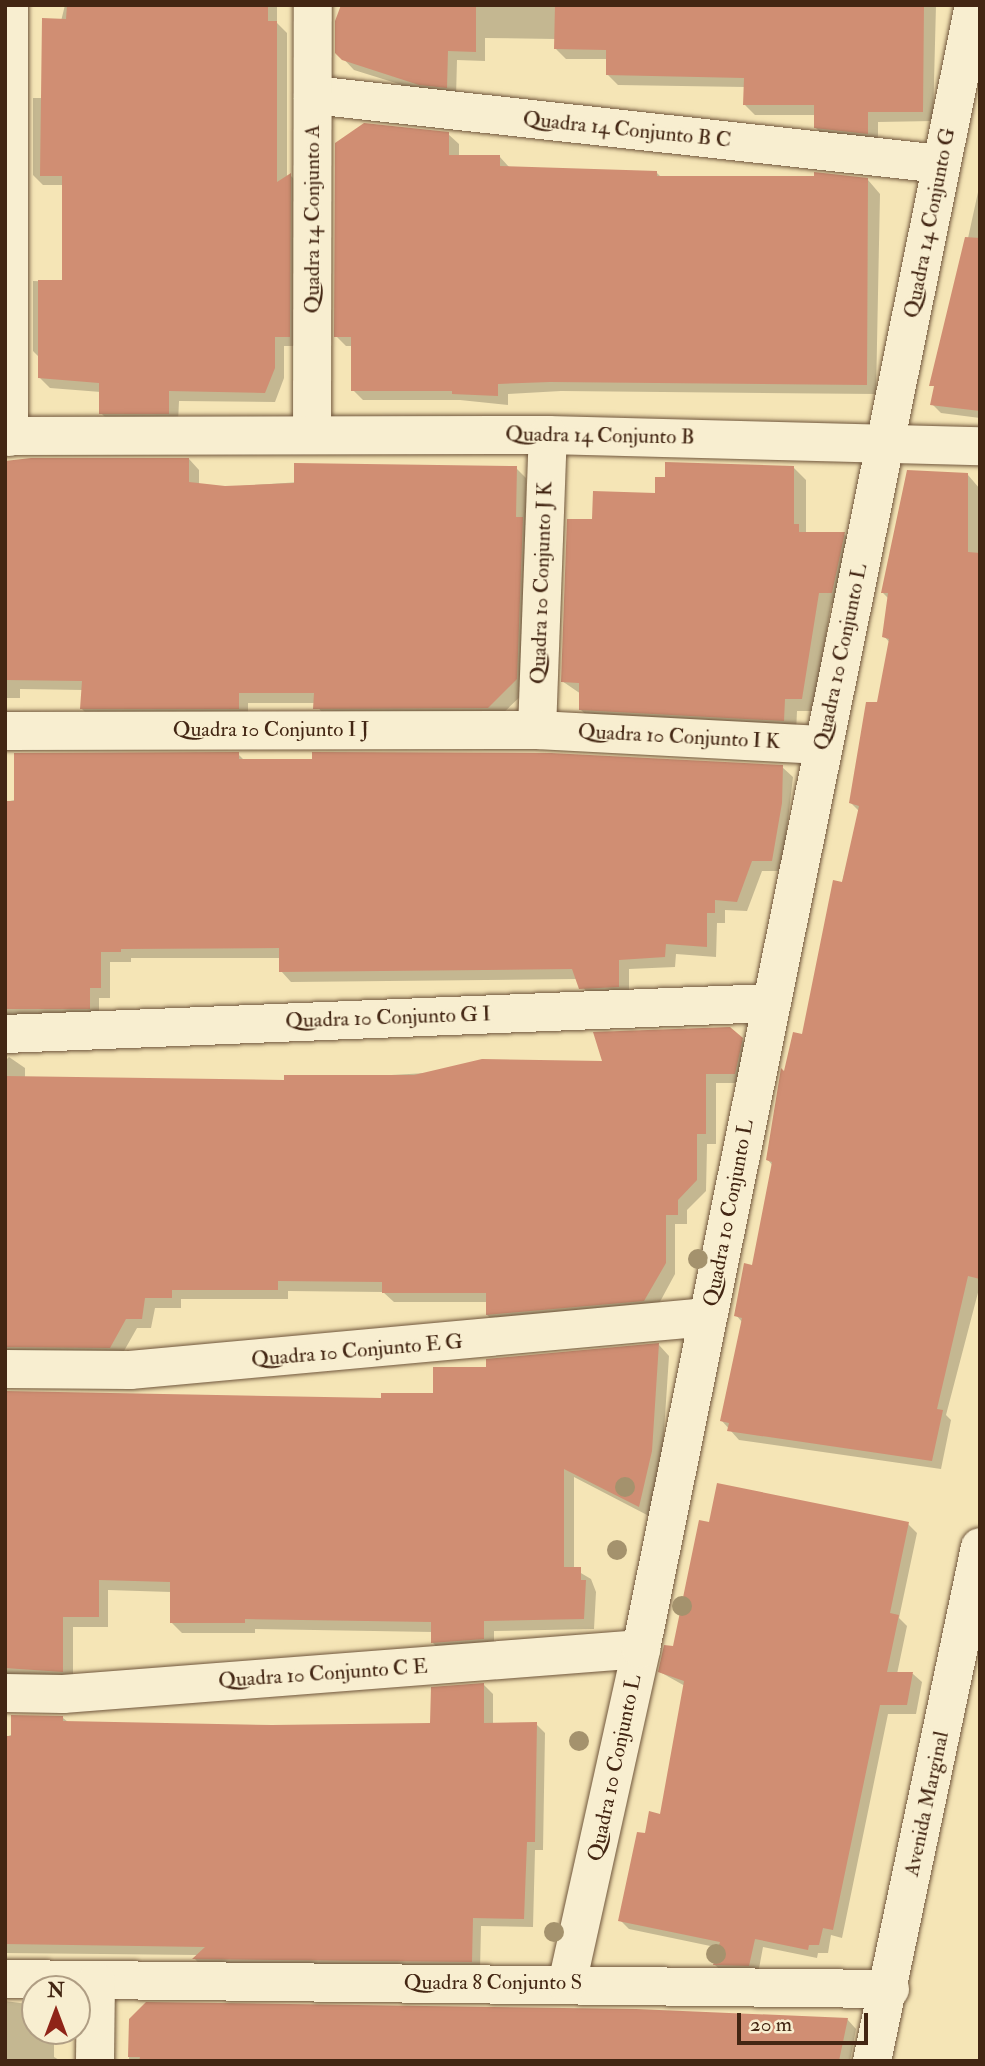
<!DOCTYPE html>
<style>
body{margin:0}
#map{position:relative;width:985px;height:2066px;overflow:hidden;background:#f5e5b6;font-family:"IM FELL Double Pica",serif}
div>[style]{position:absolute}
.shadow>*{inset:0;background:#0003}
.building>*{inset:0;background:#d08e73}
.roads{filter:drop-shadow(0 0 2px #70563c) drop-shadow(0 0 2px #70563c)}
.minor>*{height:38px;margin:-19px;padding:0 19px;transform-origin:19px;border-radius:19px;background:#f8eed0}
.trees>*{width:20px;height:20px;margin:-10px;border-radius:50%;background:#a4926d}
span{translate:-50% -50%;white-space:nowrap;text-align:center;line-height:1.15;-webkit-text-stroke:6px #f8eed0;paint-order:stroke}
.street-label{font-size:21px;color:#432613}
.frame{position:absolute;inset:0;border:7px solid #432613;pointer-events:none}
.north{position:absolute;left:21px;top:1975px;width:70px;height:70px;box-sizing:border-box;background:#f8eed0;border:2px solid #b09e84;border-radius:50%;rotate:0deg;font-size:19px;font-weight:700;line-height:28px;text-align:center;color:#432613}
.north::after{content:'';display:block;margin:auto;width:24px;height:32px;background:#8f2418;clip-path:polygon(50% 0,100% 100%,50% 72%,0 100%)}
.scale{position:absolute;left:737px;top:2013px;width:131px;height:32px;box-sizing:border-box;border:4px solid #432613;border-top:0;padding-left:9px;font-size:21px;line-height:24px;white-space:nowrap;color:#432613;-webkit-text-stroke:5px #f8eed0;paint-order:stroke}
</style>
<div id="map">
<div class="shadow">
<i style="clip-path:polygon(65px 5px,277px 5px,277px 23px,287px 33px,287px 178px,291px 176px,300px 185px,300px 346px,284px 346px,284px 378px,275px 402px,179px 401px,178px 423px,111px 423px,101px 413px,101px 392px,50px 388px,40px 378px,40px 358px,33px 351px,33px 281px,64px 282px,64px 185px,43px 185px,33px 175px,33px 98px,42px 98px)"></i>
<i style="clip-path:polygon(343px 5px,936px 5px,933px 121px,878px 122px,878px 143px,825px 137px,815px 127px,815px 115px,755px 115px,745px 105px,745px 87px,618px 85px,608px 75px,608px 59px,566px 59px,556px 49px,556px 39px,485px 38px,485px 61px,457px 60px,456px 97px,431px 94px,354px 70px,337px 52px)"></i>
<i style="clip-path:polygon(448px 134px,459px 144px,459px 156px,499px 156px,509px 167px,656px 172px,661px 177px,868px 180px,880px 194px,876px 394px,561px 391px,508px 394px,508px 405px,460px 400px,363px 400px,353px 390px,353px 346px,346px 346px,336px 336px)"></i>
<i style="clip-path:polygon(980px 183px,980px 418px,941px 413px,932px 404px)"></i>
<i style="clip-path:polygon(189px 459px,199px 470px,199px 485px,225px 487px,516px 468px,526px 478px,527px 690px,498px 718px,326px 718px,315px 703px,248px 703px,248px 718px,92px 719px,81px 708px,83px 690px,20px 689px,20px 698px,5px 698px,5px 462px)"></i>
<i style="clip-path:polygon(793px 467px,806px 480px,806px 534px,844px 534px,857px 547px,845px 605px,831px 605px,814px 711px,797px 711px,796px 733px,594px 722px,581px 710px,581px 694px,562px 681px,594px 521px,656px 494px)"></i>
<i style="clip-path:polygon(968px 475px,980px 489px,980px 1285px,946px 1415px,951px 1420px,941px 1469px,739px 1440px,722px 1421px,742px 1322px,736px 1315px,753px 1267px,773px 1166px,768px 1160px,786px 1074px,803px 1036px,860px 812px,851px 803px,879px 704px,890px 643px,884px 636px,889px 599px,883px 593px)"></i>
<i style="clip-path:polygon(238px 754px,245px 761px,782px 767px,793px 777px,782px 871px,762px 871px,747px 911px,725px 910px,725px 923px,717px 923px,716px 957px,676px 954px,675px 967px,629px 969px,629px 997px,591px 998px,577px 979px,291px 982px,281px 971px,281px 958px,131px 958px,131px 962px,110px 962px,110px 998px,99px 998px,99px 1018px,5px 1021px,5px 802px)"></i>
<i style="clip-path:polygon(741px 1039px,752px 1049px,745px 1083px,716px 1083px,716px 1144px,707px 1144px,706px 1191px,687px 1210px,687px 1224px,675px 1224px,675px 1274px,655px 1311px,498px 1325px,487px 1315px,487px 1302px,394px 1302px,383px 1292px,288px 1291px,288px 1299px,181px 1299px,181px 1308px,155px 1308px,151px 1328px,137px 1328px,120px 1358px,5px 1363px,5px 1061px,9px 1057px,25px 1068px,25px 1078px,286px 1081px,604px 1063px)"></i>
<i style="clip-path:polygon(659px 1345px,669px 1356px,662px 1462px,649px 1516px,574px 1477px,574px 1569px,591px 1579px,596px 1592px,594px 1629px,494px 1631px,494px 1649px,443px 1653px,433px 1643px,433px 1632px,255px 1629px,255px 1633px,182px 1633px,171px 1622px,171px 1592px,108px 1590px,108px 1627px,73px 1627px,73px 1682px,5px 1679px,5px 1393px,383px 1400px,435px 1395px,487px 1369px)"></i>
<i style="clip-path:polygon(908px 1524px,917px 1533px,899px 1618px,907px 1626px,897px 1674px,913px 1674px,922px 1682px,916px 1714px,888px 1714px,842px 1938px,831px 1935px,828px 1953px,818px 1953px,817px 1958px,763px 1947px,758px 1974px,724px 1973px,715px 1965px,720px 1948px,629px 1929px,620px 1920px,661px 1816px,685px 1686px,660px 1672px,674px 1648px)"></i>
<i style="clip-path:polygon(484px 1685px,493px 1694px,493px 1724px,536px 1724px,545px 1733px,543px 1850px,535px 1850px,533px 1927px,481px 1926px,480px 1971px,203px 1968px,195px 1959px,199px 1955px,5px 1953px,5px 1737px,63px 1718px,68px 1722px,272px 1727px,432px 1724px)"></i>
<i style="clip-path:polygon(5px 2001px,35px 2005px,35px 2031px,54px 2031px,54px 2057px,61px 2061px,5px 2061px)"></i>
<i style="clip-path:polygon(130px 2019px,847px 2019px,856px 2029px,850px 2061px,129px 2061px)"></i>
</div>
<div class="building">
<i style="clip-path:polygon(67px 5px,268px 5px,268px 21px,277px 21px,277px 182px,291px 173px,290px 337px,275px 337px,275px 368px,265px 393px,169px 391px,169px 414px,99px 414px,99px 383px,38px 378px,38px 280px,62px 280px,62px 176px,40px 176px,42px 18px,66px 19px)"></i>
<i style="clip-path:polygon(341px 5px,476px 5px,476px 52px,448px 51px,447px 88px,419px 85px,342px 60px,335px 53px,335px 21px)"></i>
<i style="clip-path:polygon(555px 5px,924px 5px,923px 112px,868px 112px,868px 134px,814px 128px,814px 105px,743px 105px,744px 78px,606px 75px,606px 50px,554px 49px)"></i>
<i style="clip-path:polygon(364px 123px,449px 132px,449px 155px,500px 155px,500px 166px,657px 171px,657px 176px,814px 176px,814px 172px,868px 178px,867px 385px,550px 382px,498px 384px,498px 396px,452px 394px,452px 391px,351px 391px,351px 337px,334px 337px,335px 143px)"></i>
<i style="clip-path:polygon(965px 237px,980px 238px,980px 411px,930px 405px,934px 386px,929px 386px)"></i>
<i style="clip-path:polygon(31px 458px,189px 458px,189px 482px,225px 486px,294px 483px,294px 463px,517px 466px,516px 517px,523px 517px,517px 679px,488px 708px,313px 709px,314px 693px,239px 693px,239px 709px,80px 709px,82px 681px,5px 680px,5px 461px)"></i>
<i style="clip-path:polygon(665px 462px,794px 466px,794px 524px,799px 524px,799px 532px,845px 532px,832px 593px,819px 593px,802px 699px,785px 699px,784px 721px,579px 710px,579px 683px,561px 682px,567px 519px,592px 519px,593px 491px,655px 493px,655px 477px,665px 477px)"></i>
<i style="clip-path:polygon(907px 470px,968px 473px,968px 552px,980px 553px,980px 1279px,968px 1276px,937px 1409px,943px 1410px,932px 1461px,727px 1431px,729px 1423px,720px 1421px,742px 1318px,734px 1316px,744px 1263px,752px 1265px,772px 1162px,766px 1160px,781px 1068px,784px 1071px,793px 1032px,802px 1034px,833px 880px,842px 882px,859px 806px,849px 803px,866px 702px,877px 702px,889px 639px,882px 637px,888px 593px,881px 593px)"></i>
<i style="clip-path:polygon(239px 752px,239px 759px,312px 759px,312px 752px,551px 753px,783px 765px,782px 803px,772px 861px,752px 861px,737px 902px,715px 900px,715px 913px,707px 913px,707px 947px,666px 944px,665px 957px,619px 960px,619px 987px,579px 989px,572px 969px,279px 972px,279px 948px,121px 949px,121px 952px,101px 952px,101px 988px,90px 988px,90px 1009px,5px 1009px,5px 801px,14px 801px,14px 753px)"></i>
<i style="clip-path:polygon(730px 1027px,743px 1038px,735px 1074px,706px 1074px,706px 1134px,697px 1134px,697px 1180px,678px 1200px,678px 1215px,666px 1215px,666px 1263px,644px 1301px,486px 1315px,486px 1293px,382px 1293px,382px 1282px,278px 1281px,278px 1290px,172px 1290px,172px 1298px,145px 1298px,142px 1319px,126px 1319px,110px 1348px,5px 1347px,5px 1076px,284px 1080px,284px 1075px,414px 1075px,482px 1059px,602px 1061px,593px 1032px)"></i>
<i style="clip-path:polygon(659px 1343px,652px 1451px,639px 1507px,564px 1469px,564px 1567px,581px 1567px,581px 1580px,586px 1580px,584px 1619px,484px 1621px,484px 1639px,431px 1643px,431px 1622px,245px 1619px,245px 1623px,170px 1623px,170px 1582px,99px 1580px,99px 1617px,63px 1617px,63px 1672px,5px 1668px,5px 1391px,381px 1398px,381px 1393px,433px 1393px,433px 1367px,486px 1367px,486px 1359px)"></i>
<i style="clip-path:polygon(717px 1483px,909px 1522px,890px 1613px,899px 1615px,887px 1672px,913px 1672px,907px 1705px,880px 1705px,833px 1930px,823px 1928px,819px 1945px,809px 1945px,808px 1950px,755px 1939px,749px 1966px,713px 1965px,720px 1942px,618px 1921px,637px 1832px,645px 1833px,649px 1811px,660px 1814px,684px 1681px,658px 1672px,664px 1645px,673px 1646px,699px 1520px,709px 1522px)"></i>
<i style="clip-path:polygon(484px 1683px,484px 1723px,537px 1722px,535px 1842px,527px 1842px,524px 1919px,473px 1918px,472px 1962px,192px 1959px,205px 1947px,5px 1944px,5px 1736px,11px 1736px,11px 1715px,63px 1716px,63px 1721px,272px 1725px,430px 1723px,431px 1687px)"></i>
<i style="clip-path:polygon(146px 2002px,636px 2009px,848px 2018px,839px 2061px,139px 2061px,140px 2057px,128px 2057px,129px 2019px)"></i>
</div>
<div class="roads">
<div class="minor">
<i style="left:313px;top:95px;width:632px;rotate:6.27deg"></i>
<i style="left:312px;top:434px;width:429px;rotate:-89.9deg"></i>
<i style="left:5px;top:436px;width:543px;rotate:-0.11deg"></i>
<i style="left:548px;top:435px;width:432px;rotate:1.5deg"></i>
<i style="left:9px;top:437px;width:432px;rotate:-90deg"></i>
<i style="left:537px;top:730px;width:295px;rotate:-87.9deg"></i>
<i style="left:5px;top:731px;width:532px;rotate:-0.11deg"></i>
<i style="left:537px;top:730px;width:285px;rotate:3deg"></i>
<i style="left:5px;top:1034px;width:767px;rotate:-2.32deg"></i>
<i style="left:5px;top:1369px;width:125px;rotate:0.5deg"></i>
<i style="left:130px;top:1370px;width:580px;rotate:-5.24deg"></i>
<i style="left:5px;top:1693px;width:58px;rotate:1deg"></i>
<i style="left:63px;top:1694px;width:580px;rotate:-4.45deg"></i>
<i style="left:5px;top:1979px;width:885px;rotate:0.65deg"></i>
<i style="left:567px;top:1984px;width:343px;rotate:-77.5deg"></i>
<i style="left:641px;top:1649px;width:1677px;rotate:-78.55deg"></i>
<i style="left:95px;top:2061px;width:79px;rotate:-89.3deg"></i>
<i style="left:872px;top:2061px;width:525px;rotate:-78.13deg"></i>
</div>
</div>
<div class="trees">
<i style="left:698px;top:1259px"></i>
<i style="left:625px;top:1487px"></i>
<i style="left:617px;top:1550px"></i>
<i style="left:682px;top:1606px"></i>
<i style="left:579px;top:1741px"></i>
<i style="left:554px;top:1932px"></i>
<i style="left:716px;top:1954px"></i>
</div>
<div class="street-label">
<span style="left:627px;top:130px;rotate:6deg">Quadra 14 Conjunto B C</span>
<span style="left:313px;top:219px;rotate:-90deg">Quadra 14 Conjunto A</span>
<span style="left:930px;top:223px;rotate:-79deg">Quadra 14 Conjunto G</span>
<span style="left:600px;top:436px;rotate:1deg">Quadra 14 Conjunto B</span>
<span style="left:542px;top:583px;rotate:-88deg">Quadra 10 Conjunto J K</span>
<span style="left:841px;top:657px;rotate:-78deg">Quadra 10 Conjunto L</span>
<span style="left:271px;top:730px">Quadra 10 Conjunto I J</span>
<span style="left:679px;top:737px;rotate:3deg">Quadra 10 Conjunto I K</span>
<span style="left:388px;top:1018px;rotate:-2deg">Quadra 10 Conjunto G I</span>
<span style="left:729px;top:1213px;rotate:-79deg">Quadra 10 Conjunto L</span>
<span style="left:357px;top:1351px;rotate:-5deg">Quadra 10 Conjunto E G</span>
<span style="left:323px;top:1674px;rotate:-4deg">Quadra 10 Conjunto C E</span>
<span style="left:615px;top:1768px;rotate:-78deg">Quadra 10 Conjunto L</span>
<span style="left:927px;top:1804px;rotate:-78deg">Avenida Marginal</span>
<span style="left:493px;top:1983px">Quadra 8 Conjunto S</span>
</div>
<div class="frame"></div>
<div class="north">N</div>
<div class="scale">20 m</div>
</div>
